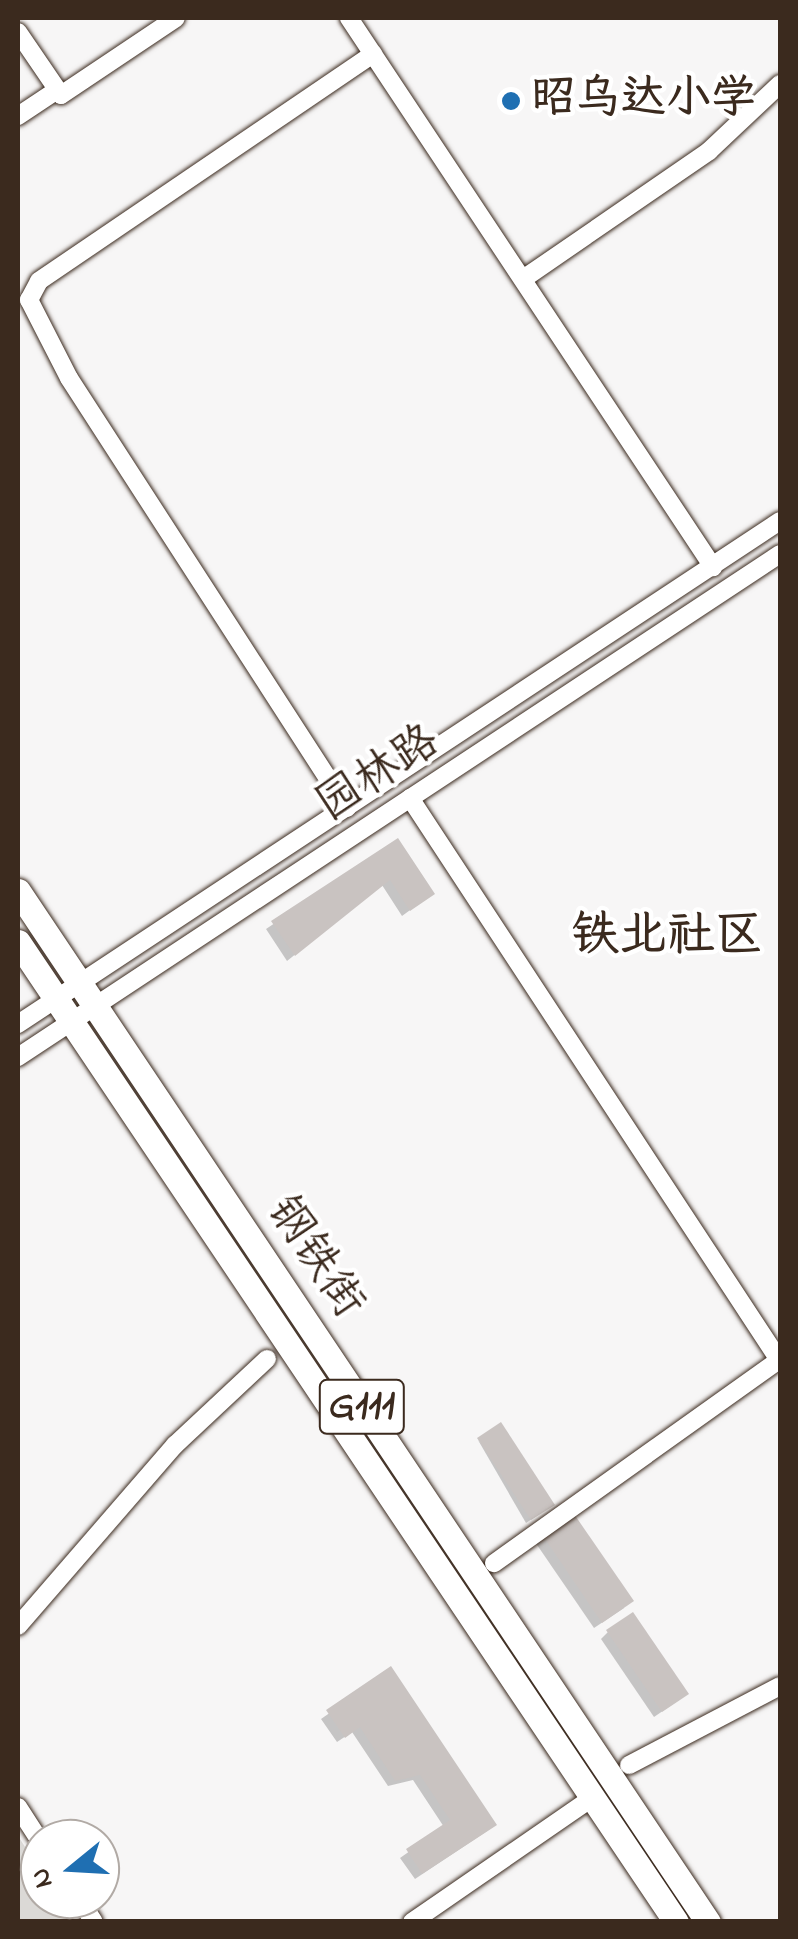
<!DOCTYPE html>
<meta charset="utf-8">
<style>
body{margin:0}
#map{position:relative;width:798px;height:1939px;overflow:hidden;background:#f7f6f6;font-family:"Indie Flower","LXGW WenKai TC",sans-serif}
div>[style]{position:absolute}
.green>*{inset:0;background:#dbd9d6}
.shadow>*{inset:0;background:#0003}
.building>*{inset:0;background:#c9c3c1}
.roads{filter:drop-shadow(0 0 2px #3b2a1e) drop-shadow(0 0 2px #3b2a1e)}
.minor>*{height:18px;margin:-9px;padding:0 9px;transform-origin:9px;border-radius:9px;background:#fff}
.highway>*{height:25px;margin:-12.5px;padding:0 12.5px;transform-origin:12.5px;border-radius:12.5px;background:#fff}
.dots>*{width:28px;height:28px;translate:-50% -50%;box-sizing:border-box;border:5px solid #fff;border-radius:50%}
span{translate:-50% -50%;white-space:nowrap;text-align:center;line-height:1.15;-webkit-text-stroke:9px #fff;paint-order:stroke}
.shield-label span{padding:2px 8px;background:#fff;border:2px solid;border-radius:8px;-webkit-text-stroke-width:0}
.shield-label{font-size:42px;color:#3b2a1e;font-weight:700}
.poi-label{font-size:45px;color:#3b2a1e;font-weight:700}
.left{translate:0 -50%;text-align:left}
.street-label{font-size:45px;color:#3b2a1e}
.neighbourhood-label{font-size:48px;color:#3b2a1e;font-weight:700}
.frame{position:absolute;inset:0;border:20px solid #3b2a1e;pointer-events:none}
.north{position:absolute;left:20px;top:1819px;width:100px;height:100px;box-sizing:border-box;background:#fff;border:2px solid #b1aaa5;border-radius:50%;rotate:252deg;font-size:28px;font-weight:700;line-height:40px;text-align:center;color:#3b2a1e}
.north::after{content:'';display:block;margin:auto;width:35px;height:45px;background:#1f6fb2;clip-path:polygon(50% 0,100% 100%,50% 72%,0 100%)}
</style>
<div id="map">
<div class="green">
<i style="clip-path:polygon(18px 1836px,40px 1870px,40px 1899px,60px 1899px,75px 1921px,18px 1921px)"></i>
</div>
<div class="shadow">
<i style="clip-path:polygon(397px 841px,432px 894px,402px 916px,382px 885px,287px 961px,266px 929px)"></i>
<i style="clip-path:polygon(478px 1440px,547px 1509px,526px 1523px)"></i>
<i style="clip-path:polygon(542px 1535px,624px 1608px,594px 1628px,535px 1542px)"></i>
<i style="clip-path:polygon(608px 1632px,679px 1700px,654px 1717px,601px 1639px)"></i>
<i style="clip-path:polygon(391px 1670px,487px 1831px,415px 1879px,400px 1858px,444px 1827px,413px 1780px,388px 1786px,352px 1732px,337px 1742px,321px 1719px)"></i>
</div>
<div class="building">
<i style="clip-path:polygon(398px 838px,435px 894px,410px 911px,390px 880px,295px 956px,271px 921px)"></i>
<i style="clip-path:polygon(501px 1422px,555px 1505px,531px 1520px,477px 1438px)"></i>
<i style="clip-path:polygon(572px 1511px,634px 1601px,602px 1623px,541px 1533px)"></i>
<i style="clip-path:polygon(633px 1612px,689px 1694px,662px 1712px,606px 1630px)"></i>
<i style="clip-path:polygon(391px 1666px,497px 1825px,422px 1874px,406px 1849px,450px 1820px,420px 1775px,395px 1781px,360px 1727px,345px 1738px,326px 1710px)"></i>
</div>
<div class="roads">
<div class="minor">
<i style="left:349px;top:18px;width:659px;rotate:56.45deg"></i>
<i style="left:18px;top:32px;width:76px;rotate:55.7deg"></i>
<i style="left:61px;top:95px;width:138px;rotate:-33.8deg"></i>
<i style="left:18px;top:116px;width:47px;rotate:-33.7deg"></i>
<i style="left:523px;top:279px;width:226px;rotate:-34.5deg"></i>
<i style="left:709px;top:151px;width:98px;rotate:-43.3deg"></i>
<i style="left:410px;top:798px;width:672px;rotate:56.71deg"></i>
<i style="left:779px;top:1360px;width:350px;rotate:144.5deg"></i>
<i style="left:347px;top:808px;width:512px;rotate:-122.88deg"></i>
<i style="left:69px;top:378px;width:88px;rotate:-117.1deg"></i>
<i style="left:29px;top:300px;width:21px;rotate:-62deg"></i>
<i style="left:39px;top:281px;width:404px;rotate:-34.2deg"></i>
<i style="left:18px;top:1024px;width:913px;rotate:-33.43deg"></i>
<i style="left:18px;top:1057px;width:913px;rotate:-33.43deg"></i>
<i style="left:18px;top:1626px;width:240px;rotate:-49.1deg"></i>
<i style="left:175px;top:1445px;width:126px;rotate:-43.1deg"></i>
<i style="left:629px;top:1765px;width:170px;rotate:-27.6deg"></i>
<i style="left:18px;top:1807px;width:40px;rotate:57.1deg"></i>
<i style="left:79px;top:1899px;width:27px;rotate:57deg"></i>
<i style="left:412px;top:1922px;width:220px;rotate:-34.6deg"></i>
</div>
<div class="highway">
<i style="left:18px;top:891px;width:1241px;rotate:56.21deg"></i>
<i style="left:18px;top:942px;width:1180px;rotate:56.12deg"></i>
</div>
</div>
<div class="dots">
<i style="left:511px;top:101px;background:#1f6fb2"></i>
</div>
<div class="shield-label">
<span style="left:362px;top:1407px">G111</span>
</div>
<div class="poi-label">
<span class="left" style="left:531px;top:101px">昭乌达小学</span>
</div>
<div class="street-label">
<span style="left:379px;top:775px;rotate:-33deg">园林路</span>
<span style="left:314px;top:1258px;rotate:56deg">钢铁街</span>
</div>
<div class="neighbourhood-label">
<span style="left:667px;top:938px">铁北社区</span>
</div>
<div class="frame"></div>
<div class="north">N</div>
</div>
